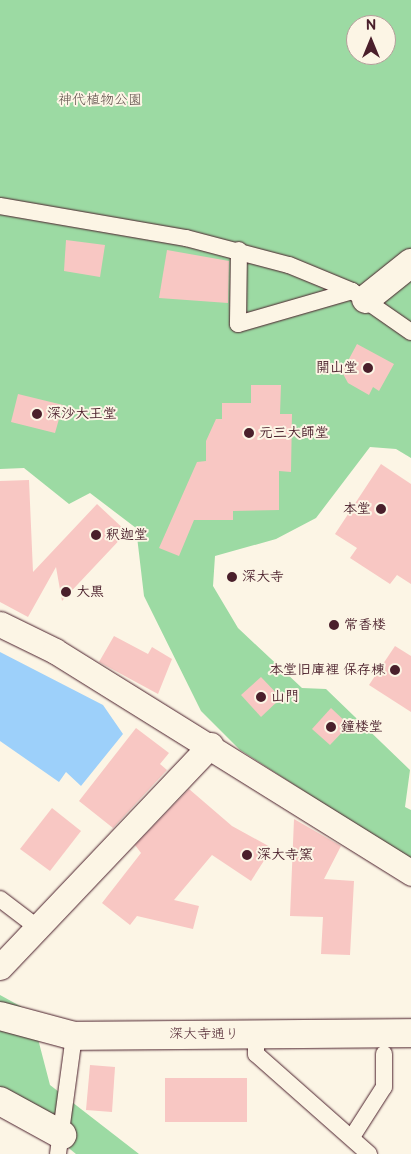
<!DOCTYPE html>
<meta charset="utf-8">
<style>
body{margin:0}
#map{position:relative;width:411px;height:1154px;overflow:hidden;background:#fcf5e5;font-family:"Balsamiq Sans","Klee One",sans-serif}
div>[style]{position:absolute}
.green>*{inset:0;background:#9cdaa3}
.water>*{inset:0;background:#9dd0fa}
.building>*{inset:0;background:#f8c7c3}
.roads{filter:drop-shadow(0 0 1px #4a1f2b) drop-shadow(0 0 1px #4a1f2b)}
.service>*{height:16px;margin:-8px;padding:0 8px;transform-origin:8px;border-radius:8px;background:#fcf5e5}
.pedestrian>*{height:25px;margin:-12.5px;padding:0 12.5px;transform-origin:12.5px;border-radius:12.5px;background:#fcf5e5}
.minor>*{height:28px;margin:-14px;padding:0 14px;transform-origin:14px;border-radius:14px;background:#fcf5e5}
.tertiary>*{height:28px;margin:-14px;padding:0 14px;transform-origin:14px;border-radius:14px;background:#fcf5e5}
.dots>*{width:14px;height:14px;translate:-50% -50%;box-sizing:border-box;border:2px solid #fcf5e5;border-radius:50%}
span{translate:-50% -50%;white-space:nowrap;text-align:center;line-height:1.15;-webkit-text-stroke:4px #fcf5e5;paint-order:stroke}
.park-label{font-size:14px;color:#5e4e49}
.poi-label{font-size:14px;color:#4a1f2b;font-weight:700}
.right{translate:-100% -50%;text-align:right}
.left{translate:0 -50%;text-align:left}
.street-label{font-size:14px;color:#4a1f2b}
.north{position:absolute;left:346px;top:15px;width:50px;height:50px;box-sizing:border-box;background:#fcf5e5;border:1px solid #b59f9b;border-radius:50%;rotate:0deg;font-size:14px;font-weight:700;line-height:20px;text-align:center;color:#4a1f2b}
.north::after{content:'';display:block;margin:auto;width:18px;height:22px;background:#4a1f2b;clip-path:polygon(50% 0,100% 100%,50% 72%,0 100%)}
</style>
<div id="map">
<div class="green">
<i style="clip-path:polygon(evenodd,0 0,411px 0,411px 458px,396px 449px,370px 447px,316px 518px,276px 539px,215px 556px,213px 586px,238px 628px,302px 688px,326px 689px,410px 770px,405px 807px,411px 810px,411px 860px,240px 750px,201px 711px,144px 596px,136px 528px,90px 493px,69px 504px,24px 468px,0 469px,0 0,356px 25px,386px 25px,386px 55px,356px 55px,356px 25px)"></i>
<i style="clip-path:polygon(0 995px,31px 1012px,50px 1085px,139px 1154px,76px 1154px,0 1092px)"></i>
</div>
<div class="water">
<i style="clip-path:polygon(0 652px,103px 705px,123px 734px,81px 786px,66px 772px,59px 782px,0 741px)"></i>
</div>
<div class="building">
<i style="clip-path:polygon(66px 240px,105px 245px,100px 277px,64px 271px)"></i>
<i style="clip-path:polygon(167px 250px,229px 261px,228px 303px,159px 298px)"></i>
<i style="clip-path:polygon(357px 344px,394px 364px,379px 391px,373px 387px,369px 395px,348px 383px,342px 372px)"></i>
<i style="clip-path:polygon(251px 385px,281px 385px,280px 414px,292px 414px,291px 472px,279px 471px,279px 510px,233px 511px,233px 520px,194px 520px,179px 556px,159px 548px,197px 462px,206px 461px,206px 441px,216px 419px,222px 419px,222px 403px,251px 403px)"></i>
<i style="clip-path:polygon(18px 394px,63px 405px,55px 433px,11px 422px)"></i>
<i style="clip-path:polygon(381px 464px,411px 484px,411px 584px,397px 575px,390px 584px,350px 558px,357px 548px,335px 534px)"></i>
<i style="clip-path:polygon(29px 480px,33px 572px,97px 504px,127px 532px,62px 601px,56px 567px,28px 617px,0 602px,0 481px)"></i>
<i style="clip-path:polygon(114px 636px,148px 654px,152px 647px,172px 659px,158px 694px,99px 662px)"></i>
<i style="clip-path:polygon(395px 646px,411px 656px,411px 712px,369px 685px)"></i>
<i style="clip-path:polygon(261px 677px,281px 698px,261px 717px,241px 695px)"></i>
<i style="clip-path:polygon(331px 708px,349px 725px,330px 745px,312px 729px)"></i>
<i style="clip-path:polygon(136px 728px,169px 753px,160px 764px,167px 770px,113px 828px,79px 801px)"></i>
<i style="clip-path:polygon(189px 789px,232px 826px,272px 848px,251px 881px,212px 855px,174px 900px,199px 906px,193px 929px,137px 916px,130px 925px,102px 903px,141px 853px,135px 845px)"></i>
<i style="clip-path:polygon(52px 808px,81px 831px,50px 871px,20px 849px)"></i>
<i style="clip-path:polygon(294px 819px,341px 846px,324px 879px,354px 881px,350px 955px,321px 954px,323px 917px,290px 916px)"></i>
<i style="clip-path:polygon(90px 1065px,115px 1067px,112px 1112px,86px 1110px)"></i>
<i style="clip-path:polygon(165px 1078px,247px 1078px,247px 1122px,165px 1122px)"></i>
</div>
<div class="roads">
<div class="service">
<i style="left:0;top:206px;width:189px;rotate:9.8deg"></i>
<i style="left:186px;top:238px;width:106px;rotate:14.7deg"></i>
<i style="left:289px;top:265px;width:68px;rotate:22.4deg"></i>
<i style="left:352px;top:291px;width:72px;rotate:34.8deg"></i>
<i style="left:239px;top:250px;width:74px;rotate:90.8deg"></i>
<i style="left:238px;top:324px;width:119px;rotate:-16.1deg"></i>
<i style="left:0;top:899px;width:48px;rotate:37.3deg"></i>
<i style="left:256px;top:1034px;width:20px;rotate:90deg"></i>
<i style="left:256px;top:1054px;width:151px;rotate:41.5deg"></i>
<i style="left:352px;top:1137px;width:59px;rotate:-57.4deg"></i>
<i style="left:384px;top:1087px;width:33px;rotate:-90deg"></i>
<i style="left:58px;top:1154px;width:119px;rotate:-82.3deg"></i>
</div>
<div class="pedestrian">
<i style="left:0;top:624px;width:61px;rotate:26.1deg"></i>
<i style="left:55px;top:651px;width:420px;rotate:31.9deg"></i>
<i style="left:0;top:967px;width:306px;rotate:-46.5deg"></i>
</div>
<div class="minor">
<i style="left:366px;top:299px;width:58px;rotate:-38.7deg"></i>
<i style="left:0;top:1101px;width:71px;rotate:28.7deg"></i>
</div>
<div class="tertiary">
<i style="left:0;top:1016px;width:77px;rotate:15.1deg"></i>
<i style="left:74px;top:1036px;width:337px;rotate:-0.5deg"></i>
</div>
</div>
<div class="dots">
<i style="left:368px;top:368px;background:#4a1f2b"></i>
<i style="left:37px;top:414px;background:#4a1f2b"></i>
<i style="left:249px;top:433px;background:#4a1f2b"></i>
<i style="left:381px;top:509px;background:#4a1f2b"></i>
<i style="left:96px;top:535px;background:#4a1f2b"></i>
<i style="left:232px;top:577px;background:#4a1f2b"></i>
<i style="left:66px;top:592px;background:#4a1f2b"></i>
<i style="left:334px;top:625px;background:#4a1f2b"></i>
<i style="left:395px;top:670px;background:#4a1f2b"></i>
<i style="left:261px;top:697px;background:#4a1f2b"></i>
<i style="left:331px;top:727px;background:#4a1f2b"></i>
<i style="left:247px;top:855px;background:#4a1f2b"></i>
</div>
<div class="park-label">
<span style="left:100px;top:100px">神代植物公園</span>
</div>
<div class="poi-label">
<span class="right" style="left:358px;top:368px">開山堂</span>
<span class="left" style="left:47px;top:414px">深沙大王堂</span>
<span class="left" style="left:259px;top:433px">元三大師堂</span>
<span class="right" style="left:371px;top:509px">本堂</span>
<span class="left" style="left:106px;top:535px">釈迦堂</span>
<span class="left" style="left:242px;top:577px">深大寺</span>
<span class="left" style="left:76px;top:592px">大黒</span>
<span class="left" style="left:344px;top:625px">常香楼</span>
<span class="right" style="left:385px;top:670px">本堂旧庫裡 保存棟</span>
<span class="left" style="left:271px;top:697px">山門</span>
<span class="left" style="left:341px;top:727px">鐘楼堂</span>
<span class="left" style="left:257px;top:855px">深大寺窯</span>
</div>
<div class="street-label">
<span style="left:204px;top:1034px">深大寺通り</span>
</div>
<div class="north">N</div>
</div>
